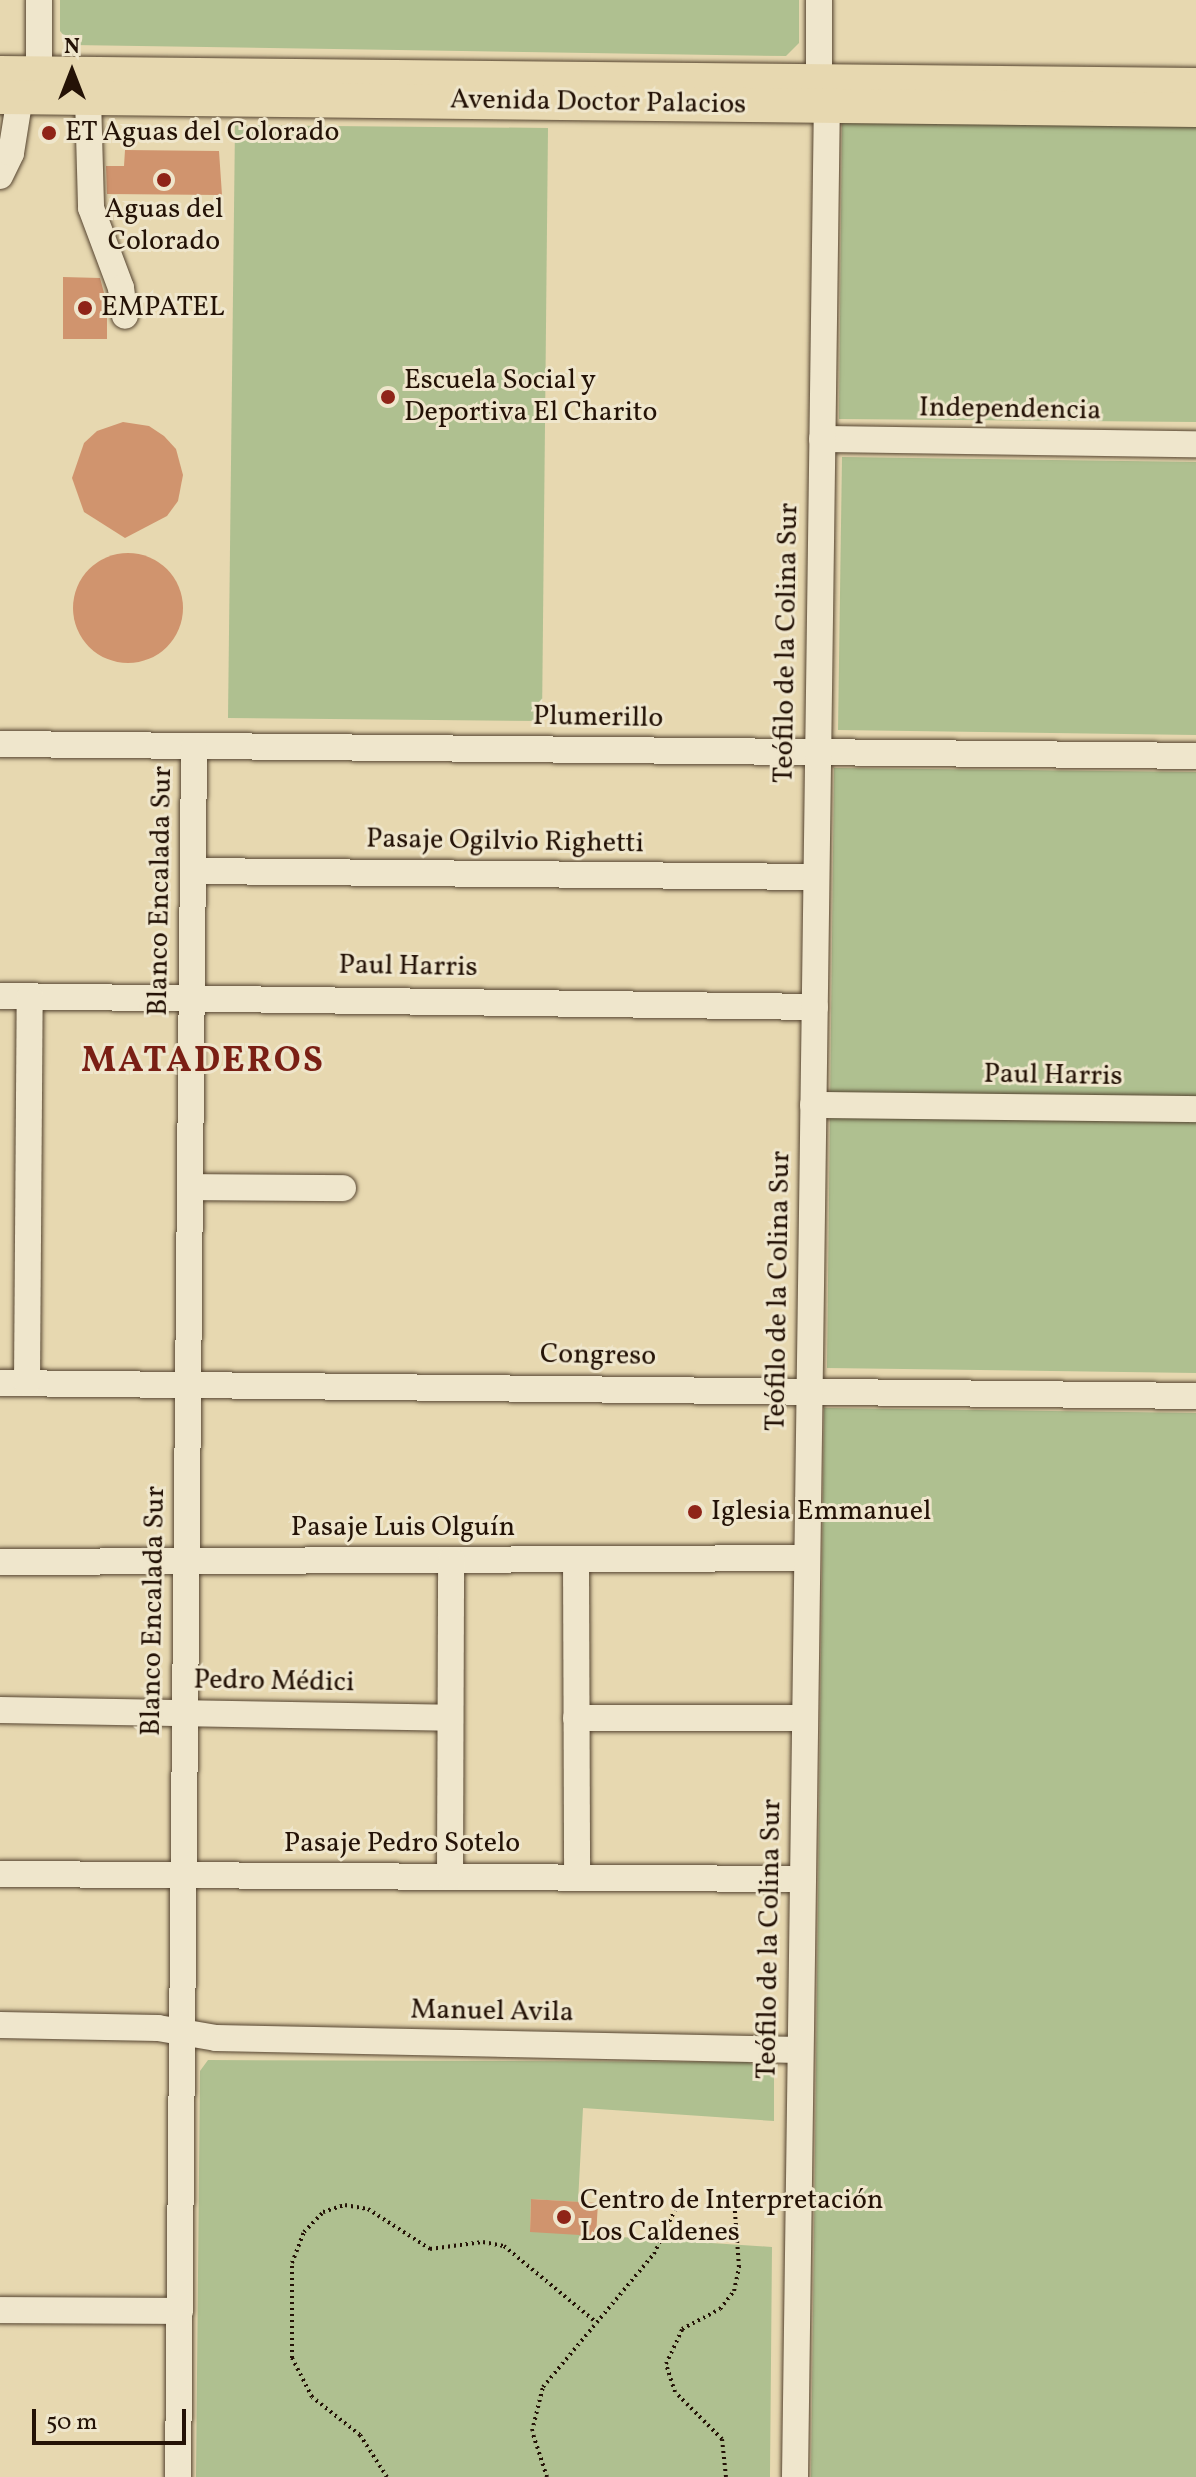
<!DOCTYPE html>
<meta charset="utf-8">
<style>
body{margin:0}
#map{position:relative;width:1196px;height:2477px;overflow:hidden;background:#e7d8b0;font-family:Vollkorn,serif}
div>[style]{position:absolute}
.green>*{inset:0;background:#afc090}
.building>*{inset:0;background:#d0946e}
.round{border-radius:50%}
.path>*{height:4px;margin-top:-2px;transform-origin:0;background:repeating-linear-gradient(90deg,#241206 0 2px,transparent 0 6px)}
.roads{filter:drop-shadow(0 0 2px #554430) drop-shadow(0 0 2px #554430)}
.minor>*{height:26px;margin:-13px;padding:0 13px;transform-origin:13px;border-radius:13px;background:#efe6cc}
.major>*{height:34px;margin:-17px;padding:0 17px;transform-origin:17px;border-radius:17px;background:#e7d8b0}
.dots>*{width:22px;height:22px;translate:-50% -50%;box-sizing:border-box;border:4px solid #efe6cc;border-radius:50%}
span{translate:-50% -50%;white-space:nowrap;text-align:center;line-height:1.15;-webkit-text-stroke:6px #efe6cc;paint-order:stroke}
.street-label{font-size:28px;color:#241206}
.poi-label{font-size:28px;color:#241206}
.left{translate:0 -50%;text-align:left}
.district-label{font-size:36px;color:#7a1f14;font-weight:700;letter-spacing:2px}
.north{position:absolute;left:32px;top:32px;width:80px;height:80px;-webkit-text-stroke:6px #efe6cc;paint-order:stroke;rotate:0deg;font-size:22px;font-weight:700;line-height:32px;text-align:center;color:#241206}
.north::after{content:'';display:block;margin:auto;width:28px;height:36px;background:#241206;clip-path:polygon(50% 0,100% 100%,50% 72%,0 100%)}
.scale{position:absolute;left:32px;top:2409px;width:154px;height:36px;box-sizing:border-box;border:4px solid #241206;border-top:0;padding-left:10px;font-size:24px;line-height:28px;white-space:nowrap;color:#241206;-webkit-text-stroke:6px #efe6cc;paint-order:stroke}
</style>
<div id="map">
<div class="green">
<i style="clip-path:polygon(60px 0,799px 0,799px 43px,786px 56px,72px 45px,60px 31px)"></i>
<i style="clip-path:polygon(842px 120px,1196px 124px,1196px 422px,839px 419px)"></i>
<i style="clip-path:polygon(235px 125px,548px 128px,542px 721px,228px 718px)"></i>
<i style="clip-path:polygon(842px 457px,1196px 462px,1196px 735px,838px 730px)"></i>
<i style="clip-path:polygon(834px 768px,1196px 772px,1196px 1373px,827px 1368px)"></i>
<i style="clip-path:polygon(824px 1408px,1196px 1413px,1196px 2477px,811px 2477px)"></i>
<i style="clip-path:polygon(208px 2060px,747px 2062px,774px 2071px,774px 2121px,583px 2108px,578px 2202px,531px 2199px,530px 2231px,772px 2247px,770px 2477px,196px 2477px,200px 2071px)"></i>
</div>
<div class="building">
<i style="clip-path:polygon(125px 150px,219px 151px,222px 195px,107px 194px,106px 166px,124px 166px)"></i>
<i style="clip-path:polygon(63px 277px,100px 278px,107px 304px,107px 339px,63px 339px)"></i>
<i style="clip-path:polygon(123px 422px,149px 426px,164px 436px,176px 449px,183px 475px,178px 501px,167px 516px,125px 538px,84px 512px,72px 478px,84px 443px,97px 431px)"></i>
<i class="round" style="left:73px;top:553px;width:110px;height:110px"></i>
<i style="clip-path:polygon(531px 2199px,598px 2203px,596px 2236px,530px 2232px)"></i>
</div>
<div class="path">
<i style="left:387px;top:2477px;width:50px;rotate:-122.7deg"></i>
<i style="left:360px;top:2435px;width:61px;rotate:-141.6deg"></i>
<i style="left:312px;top:2397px;width:44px;rotate:-117.1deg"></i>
<i style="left:292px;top:2358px;width:95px;rotate:-90deg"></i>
<i style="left:292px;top:2263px;width:33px;rotate:-69deg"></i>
<i style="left:304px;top:2232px;width:28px;rotate:-46deg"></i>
<i style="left:323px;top:2212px;width:23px;rotate:-18deg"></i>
<i style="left:345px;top:2205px;width:23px;rotate:10deg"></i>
<i style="left:368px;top:2209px;width:74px;rotate:32.8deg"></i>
<i style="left:430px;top:2249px;width:53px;rotate:-7.5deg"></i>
<i style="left:483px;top:2242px;width:21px;rotate:11deg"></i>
<i style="left:504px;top:2246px;width:119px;rotate:39.6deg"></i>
<i style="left:547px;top:2477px;width:48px;rotate:-108.1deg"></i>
<i style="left:532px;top:2431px;width:45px;rotate:-76deg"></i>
<i style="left:543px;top:2387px;width:173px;rotate:-50.2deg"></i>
<i style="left:654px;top:2254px;width:63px;rotate:-64.7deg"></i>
<i style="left:726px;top:2477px;width:38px;rotate:-96deg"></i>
<i style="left:722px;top:2439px;width:66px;rotate:-135deg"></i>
<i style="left:675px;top:2392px;width:29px;rotate:-108deg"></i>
<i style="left:666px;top:2364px;width:38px;rotate:-65deg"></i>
<i style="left:682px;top:2329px;width:43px;rotate:-27.8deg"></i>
<i style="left:720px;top:2309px;width:23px;rotate:-52deg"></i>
<i style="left:734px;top:2291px;width:25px;rotate:-78deg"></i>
<i style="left:739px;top:2267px;width:68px;rotate:-94.2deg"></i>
</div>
<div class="roads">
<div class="minor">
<i style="left:39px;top:92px;width:92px;rotate:-90deg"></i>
<i style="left:88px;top:98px;width:110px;rotate:88.4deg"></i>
<i style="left:91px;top:208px;width:85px;rotate:69.4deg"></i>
<i style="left:121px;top:288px;width:28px;rotate:82deg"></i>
<i style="left:0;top:176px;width:25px;rotate:-64deg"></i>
<i style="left:11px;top:153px;width:57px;rotate:-80.9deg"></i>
<i style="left:822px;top:439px;width:374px;rotate:0.8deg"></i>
<i style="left:0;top:744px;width:1196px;rotate:0.57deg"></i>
<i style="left:193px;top:871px;width:623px;rotate:0.55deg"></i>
<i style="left:0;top:996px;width:815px;rotate:0.77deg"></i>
<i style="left:813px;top:1105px;width:383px;rotate:0.6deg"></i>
<i style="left:190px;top:1187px;width:153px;rotate:0.4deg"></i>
<i style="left:0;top:1383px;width:1196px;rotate:0.62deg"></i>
<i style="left:27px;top:1383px;width:386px;rotate:-89.6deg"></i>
<i style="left:576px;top:1559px;width:318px;rotate:89.8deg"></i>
<i style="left:0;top:1562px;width:807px;rotate:-0.28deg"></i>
<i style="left:0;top:1710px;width:450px;rotate:1deg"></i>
<i style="left:576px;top:1718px;width:229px"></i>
<i style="left:0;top:1874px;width:803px;rotate:0.36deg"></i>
<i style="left:450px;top:1877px;width:317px;rotate:-89.8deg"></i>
<i style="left:0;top:2025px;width:158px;rotate:1.1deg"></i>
<i style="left:158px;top:2028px;width:59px;rotate:9.8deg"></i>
<i style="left:216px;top:2038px;width:584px;rotate:1.18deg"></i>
<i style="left:0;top:2310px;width:180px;rotate:0.3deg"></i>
<i style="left:178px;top:2477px;width:1731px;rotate:-89.47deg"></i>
<i style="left:795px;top:2477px;width:2371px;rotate:-89.23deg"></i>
<i style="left:827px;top:106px;width:26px;rotate:-108deg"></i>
<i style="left:819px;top:81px;width:81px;rotate:-90deg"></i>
</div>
<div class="major">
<i style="left:0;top:73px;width:1196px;rotate:0.57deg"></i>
<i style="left:0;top:97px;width:1196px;rotate:0.62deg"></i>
</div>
</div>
<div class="dots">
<i style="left:49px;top:133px;background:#8f2418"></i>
<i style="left:164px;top:180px;background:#8f2418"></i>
<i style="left:85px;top:308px;background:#8f2418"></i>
<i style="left:388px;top:397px;background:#8f2418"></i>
<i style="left:695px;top:1512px;background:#8f2418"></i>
<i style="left:564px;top:2217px;background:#8f2418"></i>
</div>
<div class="street-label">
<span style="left:598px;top:103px;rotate:1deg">Avenida Doctor Palacios</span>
<span style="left:1010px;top:410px;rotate:1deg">Independencia</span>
<span style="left:787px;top:643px;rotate:-89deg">Teófilo de la Colina Sur</span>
<span style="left:598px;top:718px;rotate:1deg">Plumerillo</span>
<span style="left:505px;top:842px;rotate:1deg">Pasaje Ogilvio Righetti</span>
<span style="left:161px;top:891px;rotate:-89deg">Blanco Encalada Sur</span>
<span style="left:408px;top:967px;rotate:1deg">Paul Harris</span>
<span style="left:1053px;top:1076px;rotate:1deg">Paul Harris</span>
<span style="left:779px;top:1291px;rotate:-89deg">Teófilo de la Colina Sur</span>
<span style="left:598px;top:1356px;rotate:1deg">Congreso</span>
<span style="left:403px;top:1528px">Pasaje Luis Olguín</span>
<span style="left:154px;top:1611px;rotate:-89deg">Blanco Encalada Sur</span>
<span style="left:274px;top:1682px;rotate:1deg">Pedro Médici</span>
<span style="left:402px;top:1844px">Pasaje Pedro Sotelo</span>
<span style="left:770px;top:1939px;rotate:-89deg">Teófilo de la Colina Sur</span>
<span style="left:492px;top:2012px;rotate:1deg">Manuel Avila</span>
</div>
<div class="poi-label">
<span class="left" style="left:65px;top:133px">ET Aguas del Colorado</span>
<span style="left:164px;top:226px">Aguas del<br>Colorado</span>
<span class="left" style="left:101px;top:308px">EMPATEL</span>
<span class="left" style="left:404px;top:397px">Escuela Social y<br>Deportiva El Charito</span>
<span class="left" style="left:711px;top:1512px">Iglesia Emmanuel</span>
<span class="left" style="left:580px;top:2217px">Centro de Interpretación<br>Los Caldenes</span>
</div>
<div class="district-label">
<span style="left:203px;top:1063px">MATADEROS</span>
</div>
<div class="north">N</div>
<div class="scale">50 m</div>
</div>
